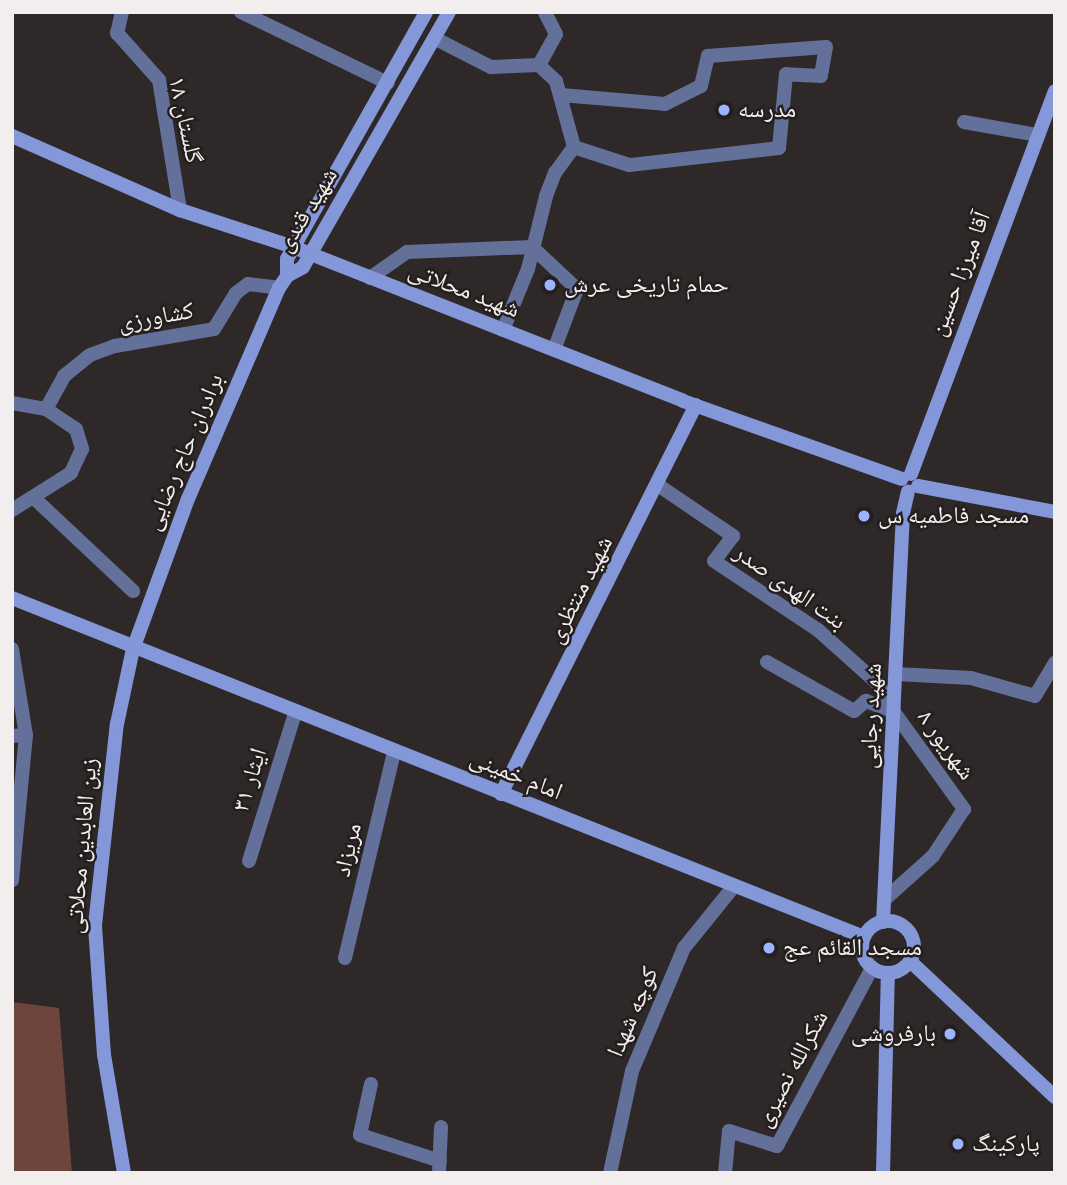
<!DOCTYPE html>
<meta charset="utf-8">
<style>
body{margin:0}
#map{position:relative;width:1067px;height:1185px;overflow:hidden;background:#2e2928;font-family:"Fira Sans Condensed","Noto Naskh Arabic",sans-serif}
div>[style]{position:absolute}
.green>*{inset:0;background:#6d453c}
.street>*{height:14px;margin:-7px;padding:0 7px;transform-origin:7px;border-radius:7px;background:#637099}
.secondary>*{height:14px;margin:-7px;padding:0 7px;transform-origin:7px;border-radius:7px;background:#8397d9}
.secondary>.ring{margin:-7px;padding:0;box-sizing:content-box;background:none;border:14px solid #8397d9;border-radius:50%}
.dots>*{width:19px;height:19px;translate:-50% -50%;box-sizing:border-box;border:4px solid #241f1e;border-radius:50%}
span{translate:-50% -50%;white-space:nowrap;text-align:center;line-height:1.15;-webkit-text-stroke:5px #241f1e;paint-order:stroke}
.poi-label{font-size:24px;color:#f1eeed}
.left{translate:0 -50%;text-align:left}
.right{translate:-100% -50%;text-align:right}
.street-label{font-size:24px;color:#f1eeed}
.frame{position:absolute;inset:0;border:14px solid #f1eeed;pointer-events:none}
</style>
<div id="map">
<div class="green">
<i style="clip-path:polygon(12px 1002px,59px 1008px,72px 1173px,12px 1173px)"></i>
</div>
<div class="street">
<i style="left:122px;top:12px;width:22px;rotate:103deg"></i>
<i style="left:117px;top:33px;width:63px;rotate:48.2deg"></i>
<i style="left:159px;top:80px;width:132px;rotate:80.8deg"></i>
<i style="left:241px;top:12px;width:163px;rotate:25.8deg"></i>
<i style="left:436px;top:39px;width:62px;rotate:27deg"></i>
<i style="left:491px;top:67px;width:48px;rotate:-2.4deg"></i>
<i style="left:539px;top:65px;width:35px;rotate:-61deg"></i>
<i style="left:556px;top:34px;width:25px;rotate:-117deg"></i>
<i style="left:561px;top:95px;width:104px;rotate:4.9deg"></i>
<i style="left:665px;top:104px;width:40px;rotate:-26.6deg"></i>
<i style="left:701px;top:86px;width:31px;rotate:-77deg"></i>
<i style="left:708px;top:56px;width:118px;rotate:-4.4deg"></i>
<i style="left:826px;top:47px;width:29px;rotate:100deg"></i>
<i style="left:821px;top:76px;width:35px;rotate:-177deg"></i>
<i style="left:786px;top:74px;width:74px;rotate:95.4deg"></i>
<i style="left:779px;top:148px;width:151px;rotate:173.5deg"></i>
<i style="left:629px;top:165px;width:58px;rotate:-161.9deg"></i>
<i style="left:964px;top:122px;width:75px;rotate:10deg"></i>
<i style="left:370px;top:278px;width:45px;rotate:-35.1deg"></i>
<i style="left:407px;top:252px;width:125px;rotate:-2.3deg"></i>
<i style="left:532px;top:247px;width:62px;rotate:43deg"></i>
<i style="left:577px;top:289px;width:65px;rotate:110.7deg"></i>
<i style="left:503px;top:330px;width:66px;rotate:-67.7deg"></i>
<i style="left:528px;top:269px;width:75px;rotate:-76.1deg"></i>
<i style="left:546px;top:196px;width:25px;rotate:-69deg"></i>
<i style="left:555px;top:173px;width:32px;rotate:-54deg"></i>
<i style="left:574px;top:147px;width:68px;rotate:-105.3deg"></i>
<i style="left:556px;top:81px;width:23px;rotate:-137deg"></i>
<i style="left:12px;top:403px;width:35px;rotate:10deg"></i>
<i style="left:46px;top:409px;width:36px;rotate:34deg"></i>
<i style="left:76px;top:429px;width:21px;rotate:73deg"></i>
<i style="left:82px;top:449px;width:26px;rotate:115deg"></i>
<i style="left:71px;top:473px;width:70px;rotate:147.9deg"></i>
<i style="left:46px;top:409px;width:38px;rotate:-61deg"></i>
<i style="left:64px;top:376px;width:33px;rotate:-39deg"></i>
<i style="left:90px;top:355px;width:27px;rotate:-20deg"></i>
<i style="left:115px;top:346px;width:100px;rotate:-9.7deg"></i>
<i style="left:214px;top:329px;width:42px;rotate:-58.6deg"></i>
<i style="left:236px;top:293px;width:15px;rotate:-37deg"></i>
<i style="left:248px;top:284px;width:31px;rotate:7deg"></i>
<i style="left:658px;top:485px;width:91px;rotate:34.2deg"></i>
<i style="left:733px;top:536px;width:31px;rotate:127deg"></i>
<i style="left:714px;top:561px;width:125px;rotate:33.6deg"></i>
<i style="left:818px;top:630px;width:79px;rotate:41.9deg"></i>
<i style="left:877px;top:683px;width:29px;rotate:55deg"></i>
<i style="left:34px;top:498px;width:136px;rotate:43.2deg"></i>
<i style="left:12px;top:649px;width:87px;rotate:80.8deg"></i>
<i style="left:26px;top:735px;width:146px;rotate:95.5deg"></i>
<i style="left:767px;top:662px;width:100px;rotate:29.4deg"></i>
<i style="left:854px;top:711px;width:16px;rotate:-40deg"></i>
<i style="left:866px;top:701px;width:30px;rotate:21deg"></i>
<i style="left:894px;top:712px;width:120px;rotate:54.2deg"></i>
<i style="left:964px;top:809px;width:56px;rotate:123.4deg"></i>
<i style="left:933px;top:856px;width:64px;rotate:138.1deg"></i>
<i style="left:896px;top:674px;width:75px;rotate:3.1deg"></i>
<i style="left:971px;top:678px;width:66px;rotate:15.7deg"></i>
<i style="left:1035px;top:696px;width:39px;rotate:-59deg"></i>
<i style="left:12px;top:736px;width:14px;rotate:-4deg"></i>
<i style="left:249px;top:861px;width:155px;rotate:-72.7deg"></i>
<i style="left:345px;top:958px;width:212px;rotate:-76.6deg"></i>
<i style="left:371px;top:1084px;width:52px;rotate:102.2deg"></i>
<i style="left:360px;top:1135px;width:84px;rotate:18deg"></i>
<i style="left:439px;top:1173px;width:46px;rotate:-87.5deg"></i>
<i style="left:610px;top:1173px;width:104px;rotate:-77.8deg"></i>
<i style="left:632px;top:1071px;width:134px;rotate:-67.1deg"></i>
<i style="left:684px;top:948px;width:80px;rotate:-51.1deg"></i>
<i style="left:725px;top:1173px;width:42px;rotate:-84.6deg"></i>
<i style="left:729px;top:1131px;width:50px;rotate:17.4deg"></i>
<i style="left:777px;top:1146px;width:202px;rotate:-61.9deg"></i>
</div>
<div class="secondary">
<i style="left:12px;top:136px;width:184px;rotate:23.8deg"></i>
<i style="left:180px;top:210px;width:119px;rotate:18.1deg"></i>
<i style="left:293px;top:247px;width:419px;rotate:21.5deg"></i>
<i style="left:683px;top:401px;width:232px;rotate:19.6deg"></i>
<i style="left:287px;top:276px;width:17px;rotate:-90deg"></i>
<i style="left:287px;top:259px;width:283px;rotate:-60.6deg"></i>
<i style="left:911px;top:474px;width:409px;rotate:-69.4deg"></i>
<i style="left:918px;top:486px;width:139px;rotate:10.7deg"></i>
<i style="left:12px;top:598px;width:917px;rotate:21.7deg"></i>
<i style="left:501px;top:794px;width:435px;rotate:-63.4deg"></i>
<i class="ring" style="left:862px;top:921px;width:38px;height:38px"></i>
<i style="left:883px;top:922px;width:409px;rotate:-87.2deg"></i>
<i style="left:903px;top:513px;width:22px;rotate:-77deg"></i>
<i style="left:910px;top:961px;width:199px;rotate:43.2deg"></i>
<i style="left:124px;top:1173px;width:120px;rotate:-99.6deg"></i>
<i style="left:104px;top:1055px;width:130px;rotate:-94deg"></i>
<i style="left:95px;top:925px;width:202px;rotate:-83.8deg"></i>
<i style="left:117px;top:724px;width:77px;rotate:-78deg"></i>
<i style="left:133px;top:649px;width:160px;rotate:-69.9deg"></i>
<i style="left:188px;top:499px;width:230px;rotate:-66.7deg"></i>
<i style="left:279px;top:288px;width:14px;rotate:-56deg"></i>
<i style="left:287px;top:276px;width:18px;rotate:-29deg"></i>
<i style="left:303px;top:267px;width:294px;rotate:-60.2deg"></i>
<i style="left:883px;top:1173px;width:200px;rotate:-88.6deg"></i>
</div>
<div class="dots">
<i style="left:724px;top:110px;background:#9cb4fd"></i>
<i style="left:550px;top:285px;background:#9cb4fd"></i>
<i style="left:864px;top:516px;background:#9cb4fd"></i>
<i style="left:769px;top:948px;background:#9cb4fd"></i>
<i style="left:950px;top:1034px;background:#9cb4fd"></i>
<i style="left:958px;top:1144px;background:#9cb4fd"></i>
</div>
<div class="poi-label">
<span class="left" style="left:738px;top:110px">مدرسه</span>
<span class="left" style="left:564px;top:285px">حمام تاریخی عرش</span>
<span class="left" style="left:878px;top:516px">مسجد فاطمیه س</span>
<span class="left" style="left:783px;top:948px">مسجد القائم عج</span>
<span class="right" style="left:936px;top:1034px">بارفروشی</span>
<span class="left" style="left:972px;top:1144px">پارکینگ</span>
</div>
<div class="street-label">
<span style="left:185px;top:120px;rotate:78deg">گلستان ۱۸</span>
<span style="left:307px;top:210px;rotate:-58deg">شهید قندی</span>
<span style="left:960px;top:274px;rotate:-69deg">آقا میرزا حسین</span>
<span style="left:464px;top:290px;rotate:21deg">شهید محلاتی</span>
<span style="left:156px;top:317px;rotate:-10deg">کشاورزی</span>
<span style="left:184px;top:452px;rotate:-67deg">برادران حاج رضایی</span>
<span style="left:790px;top:587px;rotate:35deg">بنت الهدی صدر</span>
<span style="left:580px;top:590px;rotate:-63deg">شهید منتظری</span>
<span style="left:871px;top:716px;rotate:-87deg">شهید رجایی</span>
<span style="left:946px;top:745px;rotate:54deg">۸ شهریور</span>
<span style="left:516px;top:775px;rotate:22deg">امام خمینی</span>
<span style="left:250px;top:780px;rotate:-73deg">ایثار ۳۱</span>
<span style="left:82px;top:846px;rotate:-85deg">زین العابدین محلاتی</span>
<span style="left:348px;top:850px;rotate:-77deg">مریزاد</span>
<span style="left:633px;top:1012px;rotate:-67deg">کوچه شهدا</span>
<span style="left:792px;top:1069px;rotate:-62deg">شکرالله نصیری</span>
</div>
<div class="frame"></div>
</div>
